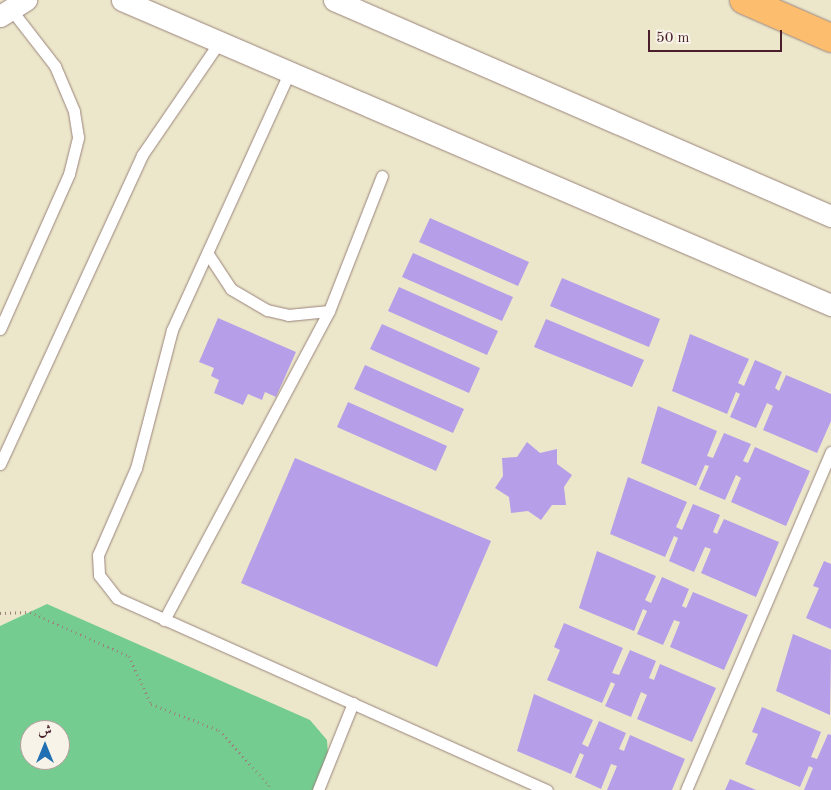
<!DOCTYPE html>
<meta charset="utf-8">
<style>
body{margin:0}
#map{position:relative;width:831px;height:790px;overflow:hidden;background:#ece7cb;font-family:"Old Standard TT",Amiri,serif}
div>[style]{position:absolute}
.green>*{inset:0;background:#75cc91}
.building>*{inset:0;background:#b79ee8}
.path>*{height:3px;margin-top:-1.5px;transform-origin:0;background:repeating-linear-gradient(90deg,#9b837b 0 1px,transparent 0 5px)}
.roads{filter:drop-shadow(0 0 1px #9b837b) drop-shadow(0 0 1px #9b837b)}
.lane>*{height:11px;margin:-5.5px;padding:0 5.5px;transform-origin:5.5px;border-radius:5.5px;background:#fff}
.street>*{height:21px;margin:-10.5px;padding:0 10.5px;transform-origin:10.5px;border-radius:10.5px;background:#fff}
.highway>*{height:28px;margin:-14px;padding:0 14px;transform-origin:14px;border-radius:14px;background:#fcbd6f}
span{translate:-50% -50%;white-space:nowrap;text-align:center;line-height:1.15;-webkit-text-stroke:5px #f7f3e8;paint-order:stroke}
.north{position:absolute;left:20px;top:720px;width:50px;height:50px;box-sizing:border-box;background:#f7f3e8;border:1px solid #b29e9c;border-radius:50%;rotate:0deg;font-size:14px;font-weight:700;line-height:20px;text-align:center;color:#4a1f2b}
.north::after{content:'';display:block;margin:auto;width:18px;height:22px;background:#1f6fb2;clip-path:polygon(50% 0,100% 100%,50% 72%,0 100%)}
.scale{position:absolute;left:648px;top:30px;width:134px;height:22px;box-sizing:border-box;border:2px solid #4a1f2b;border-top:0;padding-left:6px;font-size:15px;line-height:18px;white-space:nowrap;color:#4a1f2b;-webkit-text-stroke:4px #f7f3e8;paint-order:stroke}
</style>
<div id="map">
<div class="green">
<i style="clip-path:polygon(evenodd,47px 604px,310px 720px,327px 740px,329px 769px,320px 790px,0 790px,0 626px,47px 604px,30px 730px,60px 730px,60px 760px,30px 760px,30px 730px)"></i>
</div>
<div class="building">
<i style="clip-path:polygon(430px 218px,529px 262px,518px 286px,419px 242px)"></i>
<i style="clip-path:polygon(413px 253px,513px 297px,502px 321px,402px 277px)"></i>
<i style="clip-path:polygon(562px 278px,660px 319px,649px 347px,550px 306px)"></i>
<i style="clip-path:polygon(399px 287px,498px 331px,487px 355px,388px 311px)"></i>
<i style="clip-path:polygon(218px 318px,296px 352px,276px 397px,265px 392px,262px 400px,248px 394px,243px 405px,214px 393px,219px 380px,211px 376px,214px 368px,199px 362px)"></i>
<i style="clip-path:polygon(546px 319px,644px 360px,632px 387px,534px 347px)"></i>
<i style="clip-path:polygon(382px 324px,480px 368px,469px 393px,370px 349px)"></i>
<i style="clip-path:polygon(690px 334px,749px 359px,738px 383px,744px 386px,755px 360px,782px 372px,775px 388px,779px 391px,786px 375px,831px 394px,831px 421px,817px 453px,763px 430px,773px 406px,767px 403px,756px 428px,730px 417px,740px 394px,736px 392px,727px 414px,672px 391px)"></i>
<i style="clip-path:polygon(365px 365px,464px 409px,453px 433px,354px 389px)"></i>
<i style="clip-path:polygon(348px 402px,447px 446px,436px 471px,337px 427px)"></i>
<i style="clip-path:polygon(658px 406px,717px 431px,707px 456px,713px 458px,724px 433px,751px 444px,743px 461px,748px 463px,755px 447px,810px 471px,786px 526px,731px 502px,741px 478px,736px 475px,725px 500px,699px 489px,709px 466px,705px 465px,696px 486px,641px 463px)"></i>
<i style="clip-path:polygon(527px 442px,540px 453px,557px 449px,557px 464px,572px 475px,564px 487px,566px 505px,552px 505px,541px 520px,528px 511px,511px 513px,509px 497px,495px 488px,503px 476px,502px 458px,517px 457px)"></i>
<i style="clip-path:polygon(295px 458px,491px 541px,437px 667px,241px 583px)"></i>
<i style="clip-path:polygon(628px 477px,687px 502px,676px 527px,682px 530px,693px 504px,720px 515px,713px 532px,717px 534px,724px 519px,779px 542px,756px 597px,701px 573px,711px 549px,705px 547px,694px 572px,669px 561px,678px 538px,674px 536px,665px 557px,610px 534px)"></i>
<i style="clip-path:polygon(597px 551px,656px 576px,645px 600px,651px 603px,662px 577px,689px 589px,682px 606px,686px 608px,693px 592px,748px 615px,724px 670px,670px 647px,680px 622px,674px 620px,663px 645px,637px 634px,647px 611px,643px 609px,634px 631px,579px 608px)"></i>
<i style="clip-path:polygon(824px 561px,831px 564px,831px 629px,806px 618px,819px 588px,813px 586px)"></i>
<i style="clip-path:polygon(564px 623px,623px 648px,612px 673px,619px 675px,630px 650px,656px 661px,649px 678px,654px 680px,660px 664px,716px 688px,692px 742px,637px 719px,647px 695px,641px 692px,631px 717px,605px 706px,615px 684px,611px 682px,602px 703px,547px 680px,560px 650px,554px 647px)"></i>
<i style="clip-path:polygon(793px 634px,831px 650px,830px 715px,776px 691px)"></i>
<i style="clip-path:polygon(534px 694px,593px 720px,582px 744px,588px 747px,599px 721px,626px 733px,619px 749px,624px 751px,630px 735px,685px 759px,672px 790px,607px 790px,617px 766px,611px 764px,601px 789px,575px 777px,584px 755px,580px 753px,571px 774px,517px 751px)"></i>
<i style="clip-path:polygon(762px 707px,821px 732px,811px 757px,817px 759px,828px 734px,831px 735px,831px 790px,804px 790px,813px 768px,809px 766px,800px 787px,745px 764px,758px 734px,752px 732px)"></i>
<i style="clip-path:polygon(730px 779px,756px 790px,725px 790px)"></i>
</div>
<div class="path">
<i style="left:0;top:613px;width:30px;rotate:-2deg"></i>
<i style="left:30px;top:612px;width:108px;rotate:24deg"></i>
<i style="left:129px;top:656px;width:53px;rotate:65.4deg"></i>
<i style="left:151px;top:704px;width:73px;rotate:20.9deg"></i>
<i style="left:219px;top:730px;width:74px;rotate:47.7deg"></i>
<i style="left:269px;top:785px;width:5px;rotate:101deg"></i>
</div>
<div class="roads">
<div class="lane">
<i style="left:290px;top:71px;width:285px;rotate:114.5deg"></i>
<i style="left:172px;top:330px;width:143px;rotate:104.6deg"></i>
<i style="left:136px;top:468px;width:95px;rotate:113.6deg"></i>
<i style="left:98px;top:555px;width:20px;rotate:87deg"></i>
<i style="left:99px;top:575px;width:29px;rotate:52deg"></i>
<i style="left:117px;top:598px;width:471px;rotate:24.1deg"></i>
<i style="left:208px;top:254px;width:42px;rotate:56.7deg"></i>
<i style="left:231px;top:289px;width:42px;rotate:30.3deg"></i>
<i style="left:267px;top:310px;width:22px;rotate:13deg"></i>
<i style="left:288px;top:315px;width:41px;rotate:-5.6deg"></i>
<i style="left:0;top:329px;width:170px;rotate:-66deg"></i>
<i style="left:69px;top:174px;width:38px;rotate:-76deg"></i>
<i style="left:78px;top:137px;width:26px;rotate:-99deg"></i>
<i style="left:74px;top:111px;width:49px;rotate:-112.9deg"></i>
<i style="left:55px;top:66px;width:73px;rotate:-127.8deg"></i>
<i style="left:0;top:464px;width:340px;rotate:-65.3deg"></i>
<i style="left:142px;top:155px;width:138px;rotate:-55.6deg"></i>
<i style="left:164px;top:620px;width:350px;rotate:-61.9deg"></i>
<i style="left:329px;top:311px;width:145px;rotate:-68.6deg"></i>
<i style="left:318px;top:790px;width:94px;rotate:-68.1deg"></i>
<i style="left:686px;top:790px;width:368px;rotate:-66.8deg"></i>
</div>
<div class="street">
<i style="left:122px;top:0;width:772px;rotate:23.28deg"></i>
<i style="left:334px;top:0;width:542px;rotate:23.49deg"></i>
<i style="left:0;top:16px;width:31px;rotate:-32deg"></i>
</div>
<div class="highway">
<i style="left:744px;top:0;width:95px;rotate:23.6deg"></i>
</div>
</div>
<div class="north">ش</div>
<div class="scale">50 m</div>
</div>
